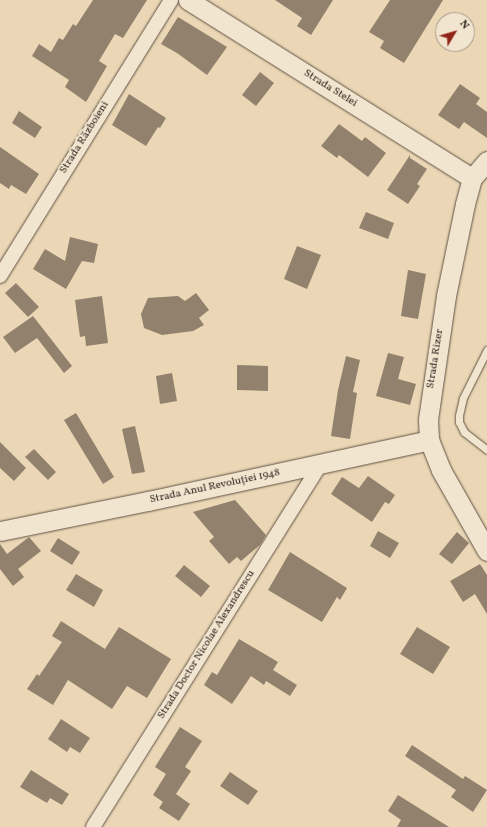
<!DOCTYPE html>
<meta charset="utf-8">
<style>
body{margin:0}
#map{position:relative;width:487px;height:827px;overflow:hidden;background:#ebd7b5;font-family:Vollkorn,serif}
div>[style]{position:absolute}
.building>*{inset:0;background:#92826d}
.roads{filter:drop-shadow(0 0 1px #605245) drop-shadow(0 0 1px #605245)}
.lane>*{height:7px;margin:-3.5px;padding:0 3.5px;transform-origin:3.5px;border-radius:3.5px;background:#f2e5cf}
.street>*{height:14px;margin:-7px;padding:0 7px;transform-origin:7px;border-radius:7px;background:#f2e5cf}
.secondary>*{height:19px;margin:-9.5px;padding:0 9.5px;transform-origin:9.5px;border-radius:9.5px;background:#f2e5cf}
span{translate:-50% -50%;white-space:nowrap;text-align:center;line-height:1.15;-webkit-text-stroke:3.5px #f2e5cf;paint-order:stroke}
.street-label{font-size:11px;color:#322620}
.north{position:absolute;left:435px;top:12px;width:40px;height:40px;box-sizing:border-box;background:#f2e5cf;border:1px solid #a59989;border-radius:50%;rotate:52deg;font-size:11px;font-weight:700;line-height:16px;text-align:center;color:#322620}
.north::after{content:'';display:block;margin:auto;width:14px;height:18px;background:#8f2418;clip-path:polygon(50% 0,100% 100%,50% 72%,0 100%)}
</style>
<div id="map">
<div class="building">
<i style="clip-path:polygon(93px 0,147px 0,123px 38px,115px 34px,99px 61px,107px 66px,86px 102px,65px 87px,69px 80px,32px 56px,39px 44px,51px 52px,59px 38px,63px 40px,73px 24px,76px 26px)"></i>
<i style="clip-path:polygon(275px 0,333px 0,311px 35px,297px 26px,302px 18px)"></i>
<i style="clip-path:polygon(390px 0,443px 0,404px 63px,380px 48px,384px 41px,369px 32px)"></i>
<i style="clip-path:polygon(178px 17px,227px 47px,207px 75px,177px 53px,161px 44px)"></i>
<i style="clip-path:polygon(260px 72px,274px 83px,256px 106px,242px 95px)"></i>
<i style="clip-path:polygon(460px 84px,480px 98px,476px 104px,487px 112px,487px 138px,464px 122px,459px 129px,438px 115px)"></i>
<i style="clip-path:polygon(129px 94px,166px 118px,160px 128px,158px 127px,146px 146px,112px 125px)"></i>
<i style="clip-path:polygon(19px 111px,42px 127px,35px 138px,12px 123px)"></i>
<i style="clip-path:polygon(339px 124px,362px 141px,365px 137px,386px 153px,368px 177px,339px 155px,337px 158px,321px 146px)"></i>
<i style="clip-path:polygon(0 147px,39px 174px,26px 194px,11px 185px,9px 189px,0 183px)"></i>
<i style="clip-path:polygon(410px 155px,410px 158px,427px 169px,417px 184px,420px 186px,408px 204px,387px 190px)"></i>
<i style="clip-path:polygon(366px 212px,394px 223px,388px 239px,359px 228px)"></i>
<i style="clip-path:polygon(70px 237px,98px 244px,94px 263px,82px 261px,66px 289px,33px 269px,45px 249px,65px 261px)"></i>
<i style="clip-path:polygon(297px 246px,321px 255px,307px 289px,284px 279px)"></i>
<i style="clip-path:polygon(408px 270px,426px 274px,418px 319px,401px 316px)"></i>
<i style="clip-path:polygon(16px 283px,39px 307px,28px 317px,5px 293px)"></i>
<i style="clip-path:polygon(196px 293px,209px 310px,199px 318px,204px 325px,193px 331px,162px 335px,144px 328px,141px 314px,148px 298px,178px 296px,185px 301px)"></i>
<i style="clip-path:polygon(102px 296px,108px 343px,86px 346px,85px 336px,80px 337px,75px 300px)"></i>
<i style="clip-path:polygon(33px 316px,72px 366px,64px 373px,37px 338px,15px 353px,3px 337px)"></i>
<i style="clip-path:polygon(388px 353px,404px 357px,398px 379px,416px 384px,410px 405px,376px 396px)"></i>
<i style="clip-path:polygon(346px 356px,360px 360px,353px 392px,357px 393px,350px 439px,331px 436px,338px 390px)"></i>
<i style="clip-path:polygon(237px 365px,268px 366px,268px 391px,237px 390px)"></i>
<i style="clip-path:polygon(172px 373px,177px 401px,160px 404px,156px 376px)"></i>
<i style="clip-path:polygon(76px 413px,114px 477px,103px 484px,64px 420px)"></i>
<i style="clip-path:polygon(135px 426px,145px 472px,132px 474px,122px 429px)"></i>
<i style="clip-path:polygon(0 442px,26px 468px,14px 481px,0 468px)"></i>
<i style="clip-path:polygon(34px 449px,56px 472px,48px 480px,25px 457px)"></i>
<i style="clip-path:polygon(368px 476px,395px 495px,389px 504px,385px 502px,372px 522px,331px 494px,342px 477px,359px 488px)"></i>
<i style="clip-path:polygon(235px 500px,266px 535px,260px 545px,241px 561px,237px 557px,229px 564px,209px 541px,214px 537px,193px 512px)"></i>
<i style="clip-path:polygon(378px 531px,399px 543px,390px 558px,370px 546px)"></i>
<i style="clip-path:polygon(457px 532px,469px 543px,452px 564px,439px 554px)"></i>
<i style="clip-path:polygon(29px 537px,41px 551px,18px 569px,24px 577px,13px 586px,0 569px,0 544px,7px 554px)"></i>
<i style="clip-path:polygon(58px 538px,80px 552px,72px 565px,50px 551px)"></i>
<i style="clip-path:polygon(290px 552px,347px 588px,340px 600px,337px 597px,322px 622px,268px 590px)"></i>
<i style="clip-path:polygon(480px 564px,487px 575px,487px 614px,475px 594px,463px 602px,450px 581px)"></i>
<i style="clip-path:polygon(184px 565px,210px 586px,201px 597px,175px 576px)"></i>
<i style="clip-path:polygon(76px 574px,103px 590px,94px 607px,66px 590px)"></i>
<i style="clip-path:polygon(61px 621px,105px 649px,119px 627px,171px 659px,147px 698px,127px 686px,112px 709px,68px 680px,53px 705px,27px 689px,37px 674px,39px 676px,62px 642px,52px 636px)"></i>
<i style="clip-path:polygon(417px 627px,450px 647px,433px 674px,400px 654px)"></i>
<i style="clip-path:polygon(239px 639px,278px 662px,273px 670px,297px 685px,290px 696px,266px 681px,264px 685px,251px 676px,232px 704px,204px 685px,212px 672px,217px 675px)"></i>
<i style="clip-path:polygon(61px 719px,90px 738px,80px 753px,70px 747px,67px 752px,48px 739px)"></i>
<i style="clip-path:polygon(180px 727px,202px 741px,185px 767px,191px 771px,176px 794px,190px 804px,179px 821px,159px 808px,163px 802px,153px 795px,166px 774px,155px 767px)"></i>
<i style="clip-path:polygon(412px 745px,463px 779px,465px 776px,487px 790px,473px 812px,451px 797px,456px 790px,405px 756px)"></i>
<i style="clip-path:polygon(31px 770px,69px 794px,62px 805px,50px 798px,47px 803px,20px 787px)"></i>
<i style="clip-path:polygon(230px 772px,258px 791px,248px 805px,220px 786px)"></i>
<i style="clip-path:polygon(398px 795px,449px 827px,397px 827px,401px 820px,388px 811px)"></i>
</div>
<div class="roads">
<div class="lane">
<i style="left:487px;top:350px;width:54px;rotate:116.6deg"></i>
<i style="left:463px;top:398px;width:18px;rotate:103deg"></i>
<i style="left:459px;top:416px;width:6px;rotate:90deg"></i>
<i style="left:459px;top:422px;width:11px;rotate:63deg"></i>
<i style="left:464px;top:432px;width:29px;rotate:38deg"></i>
</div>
<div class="street">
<i style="left:0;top:276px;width:325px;rotate:-58.2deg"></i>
<i style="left:93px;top:827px;width:429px;rotate:-57.9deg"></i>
</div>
<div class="secondary">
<i style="left:188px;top:0;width:335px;rotate:32.1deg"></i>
<i style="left:487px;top:161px;width:23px;rotate:131deg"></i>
<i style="left:472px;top:178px;width:27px;rotate:105deg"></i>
<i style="left:465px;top:204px;width:94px;rotate:101.7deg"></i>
<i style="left:446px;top:296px;width:125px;rotate:98.3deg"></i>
<i style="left:428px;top:420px;width:20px;rotate:87deg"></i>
<i style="left:429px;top:440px;width:32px;rotate:68deg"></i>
<i style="left:441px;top:470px;width:93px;rotate:60.4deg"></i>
<i style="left:0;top:531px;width:151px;rotate:-11.5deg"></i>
<i style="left:148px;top:501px;width:288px;rotate:-12.2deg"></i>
</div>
</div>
<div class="street-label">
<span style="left:330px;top:89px;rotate:32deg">Strada Stelei</span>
<span style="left:85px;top:138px;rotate:-58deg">Strada Războieni</span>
<span style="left:436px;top:359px;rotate:-81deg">Strada Rizer</span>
<span style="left:215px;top:487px;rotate:-12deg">Strada Anul Revoluției 1948</span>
<span style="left:207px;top:645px;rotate:-58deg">Strada Doctor Nicolae Alexandrescu</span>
</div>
<div class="north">N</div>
</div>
